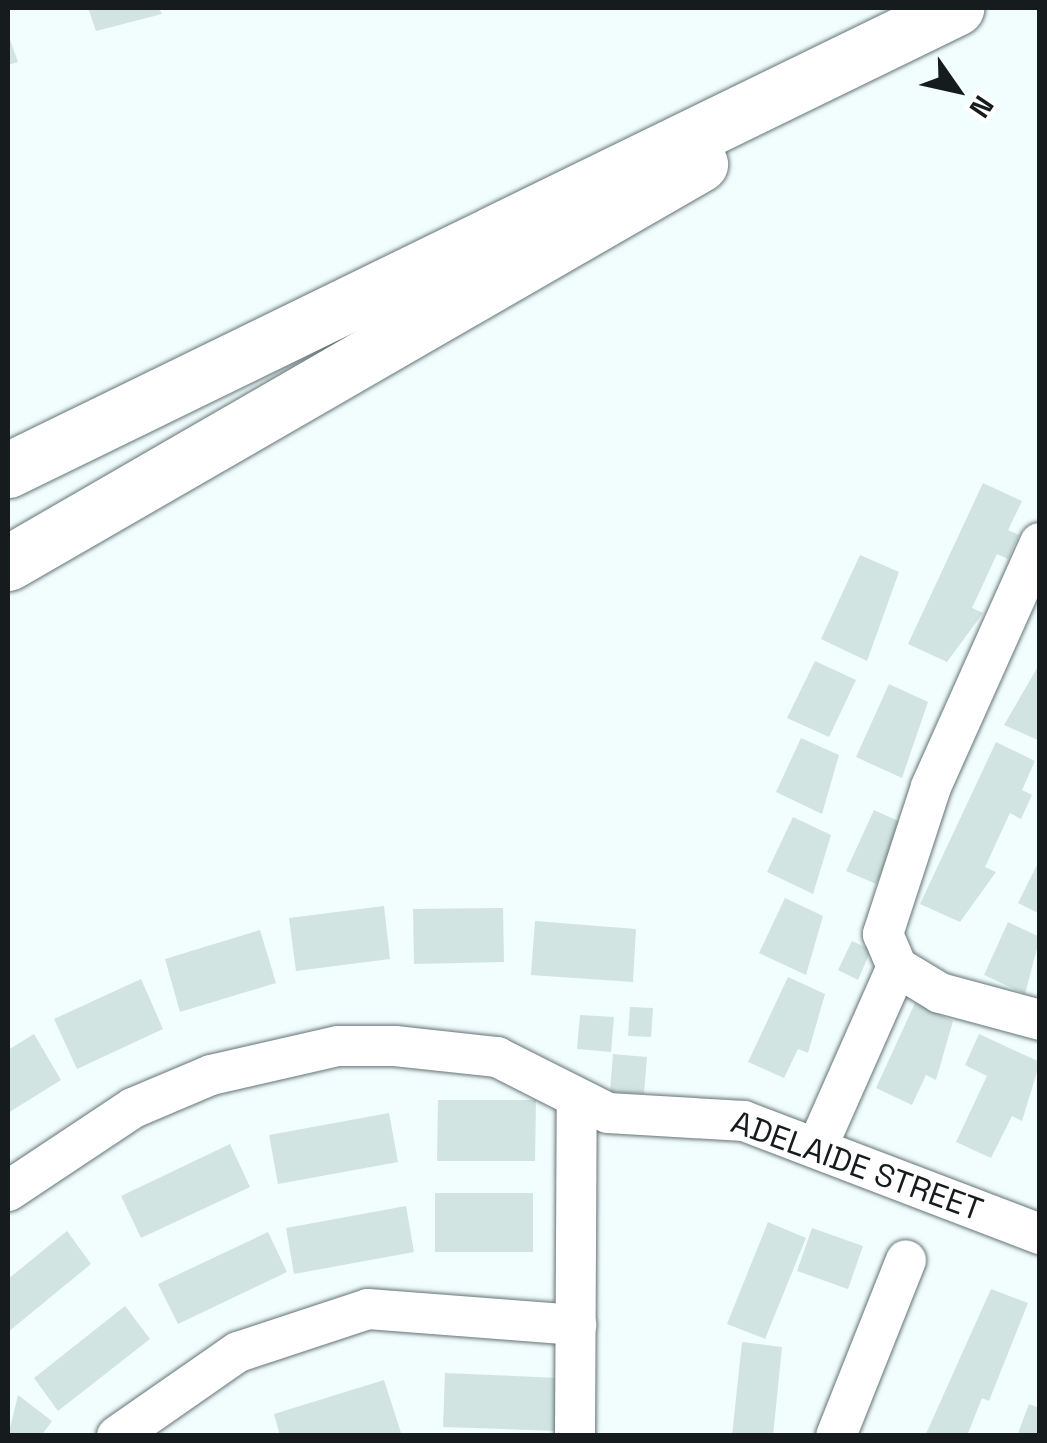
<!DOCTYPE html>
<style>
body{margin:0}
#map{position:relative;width:1047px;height:1443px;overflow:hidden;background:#f2fdfe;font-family:"Space Grotesk",sans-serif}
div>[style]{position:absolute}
.building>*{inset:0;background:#d2e4e1}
.roads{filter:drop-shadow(0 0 2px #647476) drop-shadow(0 0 2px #647476)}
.minor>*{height:40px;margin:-20px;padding:0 20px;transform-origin:20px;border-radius:20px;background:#fff}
.highway>*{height:55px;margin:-27.5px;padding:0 27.5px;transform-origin:27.5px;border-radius:27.5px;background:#fff}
span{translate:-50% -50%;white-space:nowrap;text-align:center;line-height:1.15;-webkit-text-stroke:10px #fff;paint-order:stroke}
.street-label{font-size:32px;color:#161c1d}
.frame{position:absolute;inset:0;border:10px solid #161c1d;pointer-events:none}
.north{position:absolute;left:907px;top:40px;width:100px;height:100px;-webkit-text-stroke:8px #fff;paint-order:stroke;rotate:124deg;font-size:28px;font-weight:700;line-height:40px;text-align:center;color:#161c1d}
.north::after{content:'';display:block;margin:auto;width:35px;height:45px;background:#161c1d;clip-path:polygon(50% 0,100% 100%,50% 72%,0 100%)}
</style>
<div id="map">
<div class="building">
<i style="clip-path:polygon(88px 8px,159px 8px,162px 14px,96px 31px)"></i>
<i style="clip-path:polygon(8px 34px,18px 62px,8px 65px)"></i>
<i style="clip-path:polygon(983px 483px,1022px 501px,1008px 530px,1019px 535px,1008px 559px,997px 554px,972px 608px,983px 613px,947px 662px,908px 644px)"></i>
<i style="clip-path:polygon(860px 555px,899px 572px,867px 661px,821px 639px)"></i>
<i style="clip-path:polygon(815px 661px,856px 680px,829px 737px,787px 718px)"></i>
<i style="clip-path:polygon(1040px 663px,1040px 741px,1004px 725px)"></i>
<i style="clip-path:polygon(889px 684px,928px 702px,902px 778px,856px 757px)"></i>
<i style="clip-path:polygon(801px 738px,839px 755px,822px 814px,776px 792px)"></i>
<i style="clip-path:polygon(996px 742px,1035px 761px,1022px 790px,1032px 795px,1021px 819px,1010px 813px,985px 867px,996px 872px,960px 922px,920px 904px)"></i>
<i style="clip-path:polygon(874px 810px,905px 824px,876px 884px,846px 871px)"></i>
<i style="clip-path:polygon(793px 817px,831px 835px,813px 894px,767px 872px)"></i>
<i style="clip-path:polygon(1040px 859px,1040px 914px,1018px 903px)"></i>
<i style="clip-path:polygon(785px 898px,823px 916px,806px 975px,759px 953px)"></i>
<i style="clip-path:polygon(384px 906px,390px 959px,296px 971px,289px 918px)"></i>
<i style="clip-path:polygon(503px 908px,504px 962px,414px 964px,413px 909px)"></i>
<i style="clip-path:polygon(535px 921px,636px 929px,633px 982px,531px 975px)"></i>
<i style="clip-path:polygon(1008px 922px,1040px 937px,1025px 994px,984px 975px)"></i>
<i style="clip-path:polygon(260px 930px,276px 983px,180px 1012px,165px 959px)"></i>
<i style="clip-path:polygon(852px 941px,871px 950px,858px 980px,838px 970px)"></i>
<i style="clip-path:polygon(788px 977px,825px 994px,808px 1053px,798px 1049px,784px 1078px,748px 1062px)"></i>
<i style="clip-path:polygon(141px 979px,163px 1029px,77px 1069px,54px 1019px)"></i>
<i style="clip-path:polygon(915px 1003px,953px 1021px,936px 1080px,926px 1075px,912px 1105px,876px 1088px)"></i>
<i style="clip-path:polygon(630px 1007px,653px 1008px,651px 1037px,628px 1036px)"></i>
<i style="clip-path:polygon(580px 1015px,614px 1017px,611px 1052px,577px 1049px)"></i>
<i style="clip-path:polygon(34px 1034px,61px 1080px,8px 1113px,8px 1050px)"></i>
<i style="clip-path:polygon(979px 1034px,1040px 1062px,1022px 1121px,1012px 1116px,991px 1158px,956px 1142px,987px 1076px,965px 1065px)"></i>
<i style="clip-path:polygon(613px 1054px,647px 1057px,644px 1094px,610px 1092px)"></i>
<i style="clip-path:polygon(438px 1100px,536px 1100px,535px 1161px,437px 1161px)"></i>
<i style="clip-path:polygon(389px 1113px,398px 1162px,278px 1184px,269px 1135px)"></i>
<i style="clip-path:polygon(230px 1144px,250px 1187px,141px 1238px,121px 1196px)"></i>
<i style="clip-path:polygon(435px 1193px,533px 1193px,533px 1252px,435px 1252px)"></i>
<i style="clip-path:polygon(406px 1206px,414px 1252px,294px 1274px,286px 1228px)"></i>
<i style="clip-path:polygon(768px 1222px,806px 1238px,765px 1339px,727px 1324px)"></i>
<i style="clip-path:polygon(812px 1228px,863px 1246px,848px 1289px,797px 1271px)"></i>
<i style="clip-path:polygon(67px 1231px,91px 1264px,8px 1332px,8px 1279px)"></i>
<i style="clip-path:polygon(268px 1232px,287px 1272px,178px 1324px,158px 1284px)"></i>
<i style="clip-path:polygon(991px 1289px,1028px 1303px,989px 1401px,982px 1398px,967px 1436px,925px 1436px)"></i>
<i style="clip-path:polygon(125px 1306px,150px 1339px,58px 1411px,34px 1378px)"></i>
<i style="clip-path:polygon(742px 1342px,782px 1347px,773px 1436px,732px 1436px)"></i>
<i style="clip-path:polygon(445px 1373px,560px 1378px,558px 1431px,443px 1427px)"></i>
<i style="clip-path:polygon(384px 1380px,401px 1433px,280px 1436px,274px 1414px)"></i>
<i style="clip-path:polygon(18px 1395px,52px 1421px,41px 1436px,8px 1436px)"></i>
<i style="clip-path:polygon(1029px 1404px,1040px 1408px,1040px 1436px,1017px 1436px)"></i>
</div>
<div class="roads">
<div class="minor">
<i style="left:1040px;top:543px;width:267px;rotate:114.1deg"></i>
<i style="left:931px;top:787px;width:155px;rotate:108.1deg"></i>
<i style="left:883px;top:934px;width:36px;rotate:67deg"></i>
<i style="left:897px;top:967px;width:50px;rotate:31.2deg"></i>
<i style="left:940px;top:993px;width:104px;rotate:15.1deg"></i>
<i style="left:818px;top:1145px;width:195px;rotate:-66.1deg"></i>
<i style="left:8px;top:1191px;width:150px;rotate:-33.6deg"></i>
<i style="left:133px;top:1108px;width:85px;rotate:-22.9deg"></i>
<i style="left:211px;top:1075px;width:130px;rotate:-12.9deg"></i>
<i style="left:338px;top:1046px;width:57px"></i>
<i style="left:395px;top:1046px;width:103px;rotate:6.2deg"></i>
<i style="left:497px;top:1057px;width:124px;rotate:26.8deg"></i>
<i style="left:608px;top:1113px;width:136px;rotate:3.4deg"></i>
<i style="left:744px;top:1121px;width:317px;rotate:20.9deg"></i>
<i style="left:117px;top:1436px;width:147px;rotate:-34.8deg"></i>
<i style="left:238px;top:1352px;width:137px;rotate:-18.3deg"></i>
<i style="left:368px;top:1309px;width:209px;rotate:4.4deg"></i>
<i style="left:575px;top:1436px;width:335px;rotate:-89.7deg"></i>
<i style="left:836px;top:1436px;width:189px;rotate:-68.3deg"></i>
</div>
<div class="highway">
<i style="left:8px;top:470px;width:1055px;rotate:-25.98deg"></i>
<i style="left:8px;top:563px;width:799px;rotate:-29.97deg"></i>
</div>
</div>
<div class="street-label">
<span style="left:857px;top:1166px;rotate:20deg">ADELAIDE STREET</span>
</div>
<div class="frame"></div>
<div class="north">N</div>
</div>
